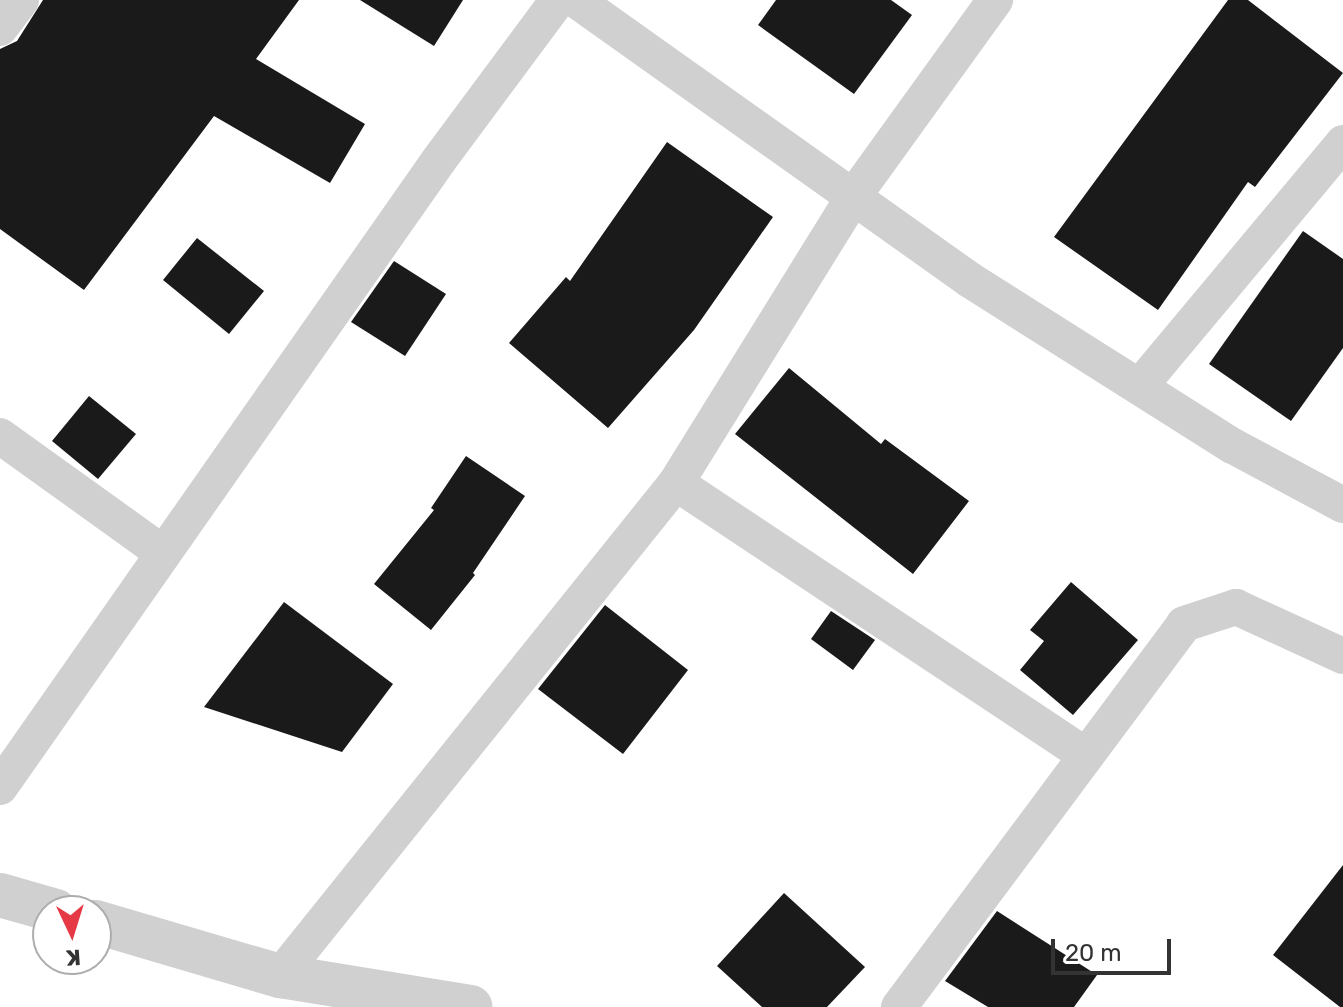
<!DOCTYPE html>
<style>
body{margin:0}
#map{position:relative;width:1343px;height:1007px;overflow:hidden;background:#fff;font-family:Rubik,sans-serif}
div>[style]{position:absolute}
.building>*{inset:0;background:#1a1a1a}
.minor>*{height:36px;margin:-18px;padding:0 18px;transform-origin:18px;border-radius:18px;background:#d0d0d0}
.tertiary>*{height:44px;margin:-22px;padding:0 22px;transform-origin:22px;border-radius:22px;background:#d0d0d0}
span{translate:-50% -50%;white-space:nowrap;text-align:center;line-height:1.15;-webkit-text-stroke:8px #fff;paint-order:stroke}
.north{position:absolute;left:32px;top:895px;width:80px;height:80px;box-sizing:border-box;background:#fff;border:2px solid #adadad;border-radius:50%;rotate:176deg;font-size:22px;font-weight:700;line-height:32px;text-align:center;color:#333}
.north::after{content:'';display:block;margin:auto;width:28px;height:36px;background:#e63946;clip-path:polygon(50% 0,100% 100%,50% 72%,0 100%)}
.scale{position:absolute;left:1051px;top:939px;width:120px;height:36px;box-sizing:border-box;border:4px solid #333;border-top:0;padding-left:10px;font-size:24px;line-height:28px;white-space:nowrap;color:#333;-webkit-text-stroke:6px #fff;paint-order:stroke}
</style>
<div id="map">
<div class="building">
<i style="clip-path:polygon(43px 0,299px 0,256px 59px,365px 124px,330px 183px,214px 116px,84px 290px,0 229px,0 49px,17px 41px)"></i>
<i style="clip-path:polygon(360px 0,463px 0,434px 46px)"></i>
<i style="clip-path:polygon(776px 0,891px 0,912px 15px,854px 94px,758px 25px)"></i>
<i style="clip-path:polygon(1228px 0,1248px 0,1343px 73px,1255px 187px,1248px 182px,1158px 310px,1054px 237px)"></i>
<i style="clip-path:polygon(667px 142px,773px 217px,694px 330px,608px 428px,509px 343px,566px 277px,570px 281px)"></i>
<i style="clip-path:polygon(1303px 231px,1343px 259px,1343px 348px,1291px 421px,1209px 364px)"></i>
<i style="clip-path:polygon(197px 238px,264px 291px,229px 334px,163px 280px)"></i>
<i style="clip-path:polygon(394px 261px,446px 294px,405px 356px,351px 322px)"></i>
<i style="clip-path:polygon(789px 368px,881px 444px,885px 439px,969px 501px,913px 574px,735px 434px)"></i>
<i style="clip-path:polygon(89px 396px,136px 434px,98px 479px,52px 441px)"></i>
<i style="clip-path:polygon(466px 456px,525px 496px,473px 573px,475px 575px,431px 630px,374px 584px,434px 510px,431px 508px)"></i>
<i style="clip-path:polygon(1071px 582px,1138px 640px,1073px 715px,1020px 670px,1044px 641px,1030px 630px)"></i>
<i style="clip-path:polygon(284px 602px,393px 684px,342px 752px,204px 707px)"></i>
<i style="clip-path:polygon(605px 605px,688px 670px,623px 754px,538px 689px)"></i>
<i style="clip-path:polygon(831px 611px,875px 640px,853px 670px,811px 639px)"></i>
<i style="clip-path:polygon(1343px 865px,1343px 1007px,1340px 1007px,1273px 955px)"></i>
<i style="clip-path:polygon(784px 893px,865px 967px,827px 1007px,762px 1007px,717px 966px)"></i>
<i style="clip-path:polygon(997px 911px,1097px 975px,1074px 1007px,988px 1007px,945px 981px)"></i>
</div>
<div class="minor">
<i style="left:576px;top:0;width:483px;rotate:35.4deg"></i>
<i style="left:970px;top:280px;width:311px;rotate:32.3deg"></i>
<i style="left:1233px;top:446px;width:125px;rotate:28.2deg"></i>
<i style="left:0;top:28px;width:35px;rotate:-53deg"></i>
<i style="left:1140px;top:386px;width:317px;rotate:-50.1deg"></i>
<i style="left:0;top:436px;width:201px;rotate:35.7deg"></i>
<i style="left:676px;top:483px;width:490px;rotate:33.6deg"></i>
<i style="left:0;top:787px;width:765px;rotate:-55deg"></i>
<i style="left:439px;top:160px;width:199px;rotate:-53.4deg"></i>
<i style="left:280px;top:976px;width:632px;rotate:-51.23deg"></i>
<i style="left:676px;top:483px;width:336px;rotate:-58.2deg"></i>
<i style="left:853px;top:197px;width:243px;rotate:-54.2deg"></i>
<i style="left:899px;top:1007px;width:477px;rotate:-53.3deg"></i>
<i style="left:1184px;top:624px;width:55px;rotate:-18.1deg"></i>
<i style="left:1236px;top:607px;width:118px;rotate:24.6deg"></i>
</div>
<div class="tertiary">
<i style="left:0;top:895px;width:58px;rotate:15.9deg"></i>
<i style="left:96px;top:922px;width:192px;rotate:16.4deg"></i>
<i style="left:280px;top:976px;width:193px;rotate:9.2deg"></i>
</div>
<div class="north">K</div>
<div class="scale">20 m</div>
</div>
